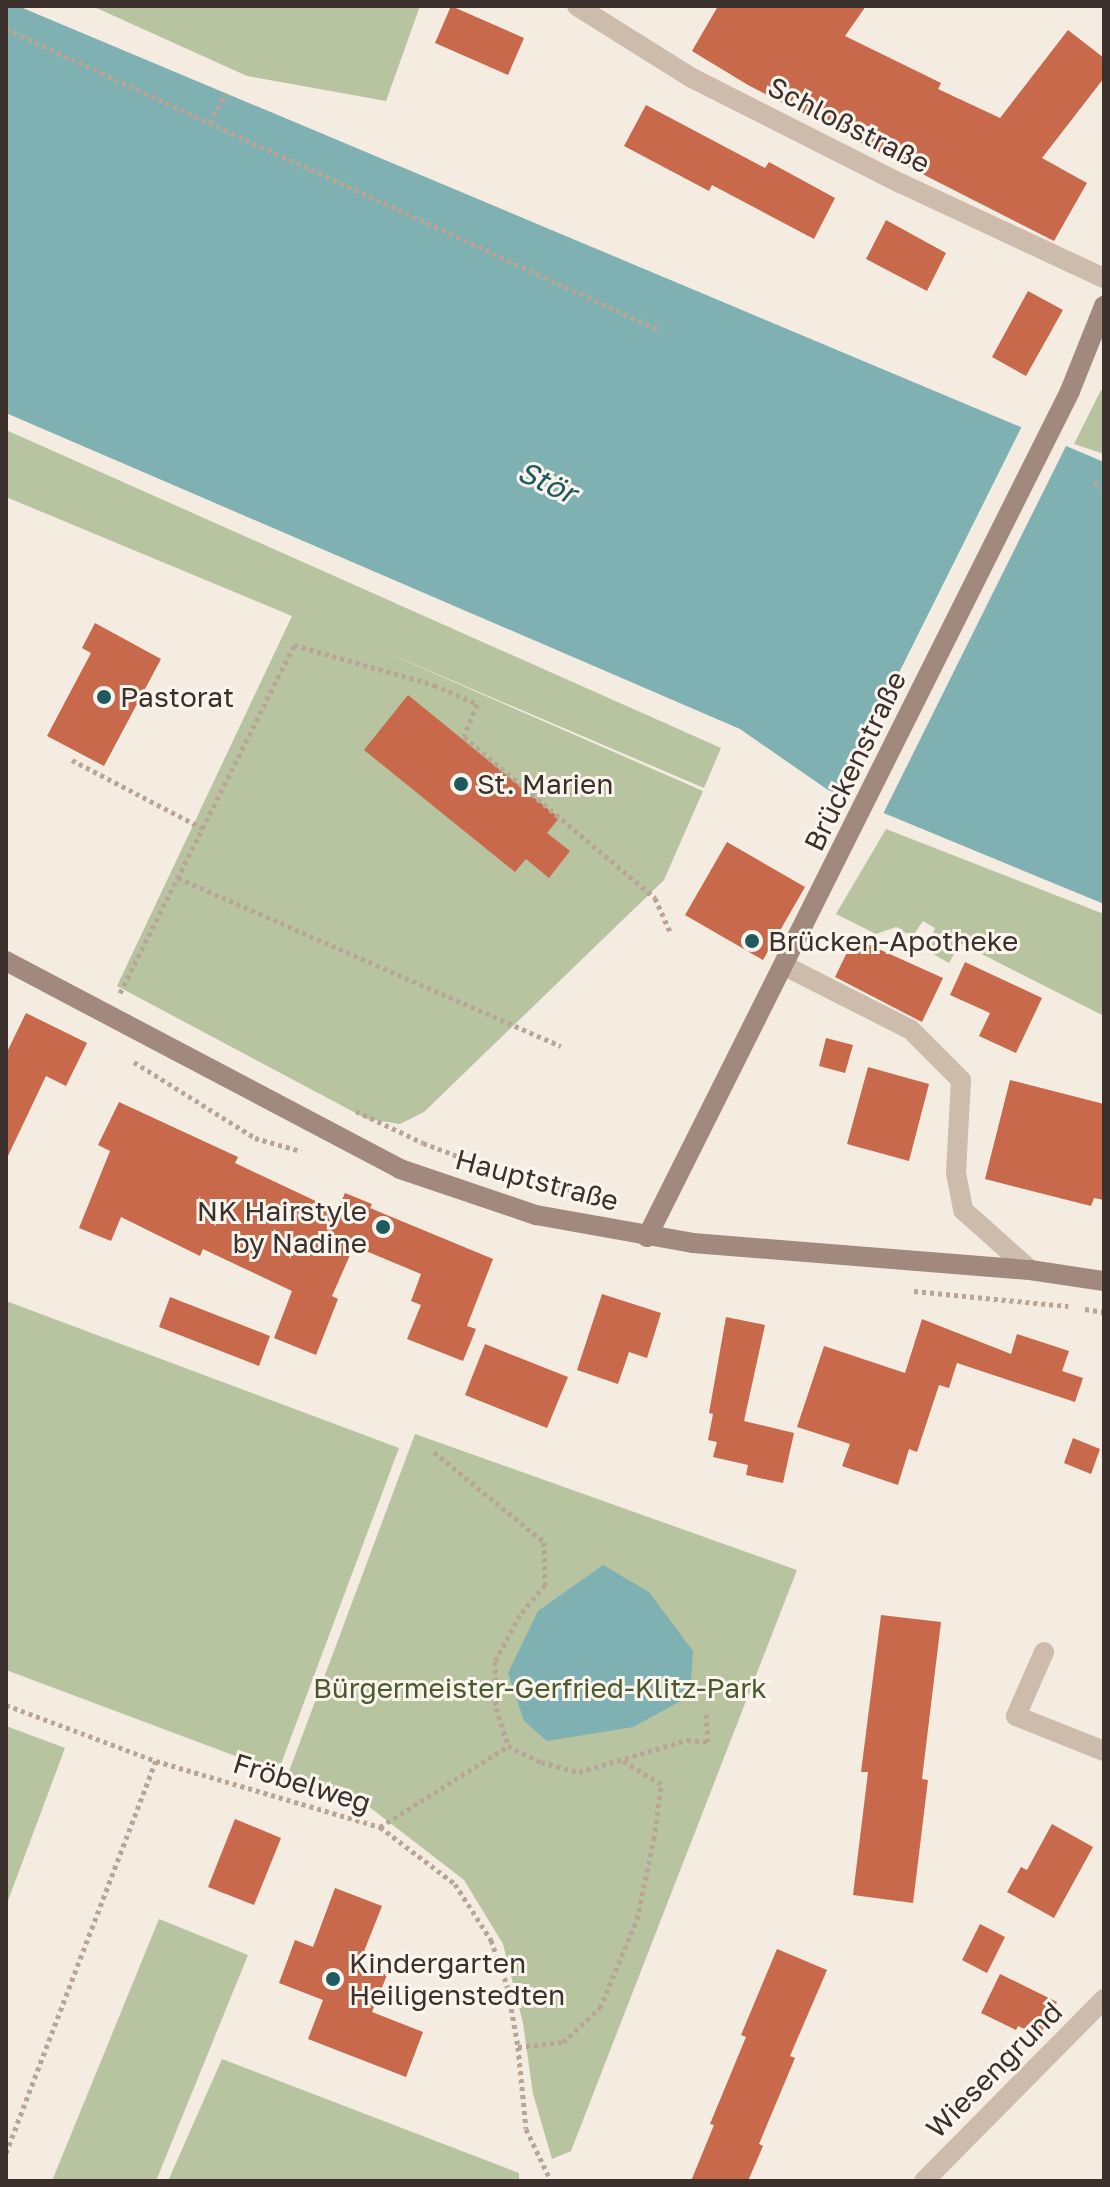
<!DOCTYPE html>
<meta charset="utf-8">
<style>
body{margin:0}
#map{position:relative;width:1110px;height:2187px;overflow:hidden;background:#f4ebe1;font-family:"Golos Text",sans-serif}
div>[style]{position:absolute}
.green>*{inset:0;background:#b8c4a0}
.water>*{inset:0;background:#7fb0b2}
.pier>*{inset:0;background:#f4ebe1}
.building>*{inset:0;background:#c8694b}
.path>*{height:5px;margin-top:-2.5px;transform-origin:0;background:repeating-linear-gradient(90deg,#b9a596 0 4px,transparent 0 8px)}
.street>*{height:20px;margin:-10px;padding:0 10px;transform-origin:10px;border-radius:10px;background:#cdbbac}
.secondary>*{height:20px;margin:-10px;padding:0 10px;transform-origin:10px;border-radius:10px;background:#a18a7d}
.dots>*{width:22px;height:22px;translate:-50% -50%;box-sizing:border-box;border:4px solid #fbf5ee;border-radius:50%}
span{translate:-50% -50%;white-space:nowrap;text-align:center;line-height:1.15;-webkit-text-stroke:6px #fbf5ee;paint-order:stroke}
.street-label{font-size:28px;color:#3b302b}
.poi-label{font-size:28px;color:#3b302b}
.left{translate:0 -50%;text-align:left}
.right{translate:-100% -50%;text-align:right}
.park-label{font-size:28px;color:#4a5a2e}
.water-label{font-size:30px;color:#1f5a5e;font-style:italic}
.frame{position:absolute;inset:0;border:8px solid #3b302b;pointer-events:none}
</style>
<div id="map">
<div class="green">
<i style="clip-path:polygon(92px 6px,420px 6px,386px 101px,247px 76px)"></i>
<i style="clip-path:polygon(1101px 390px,1104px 391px,1104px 454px,1074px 444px)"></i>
<i style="clip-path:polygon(6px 430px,721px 748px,704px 788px,376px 648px,703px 791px,664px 880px,424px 1112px,400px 1124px,367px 1119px,117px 986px,292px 616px,6px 497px)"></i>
<i style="clip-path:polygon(886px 829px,1104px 914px,1104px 1016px,960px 943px,949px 963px,926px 950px,935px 928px,923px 921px,912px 937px,896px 927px,876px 934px,836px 914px)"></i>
<i style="clip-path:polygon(6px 1301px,399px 1448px,278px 1772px,6px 1670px)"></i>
<i style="clip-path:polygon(415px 1434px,797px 1570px,571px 2151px,552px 2159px,533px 2094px,523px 2023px,503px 1944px,464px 1880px,363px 1802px,285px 1782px)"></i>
<i style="clip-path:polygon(6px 1726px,65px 1748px,6px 1906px)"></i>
<i style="clip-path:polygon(159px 1919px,248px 1955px,156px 2181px,52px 2181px)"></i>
<i style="clip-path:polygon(222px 2059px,519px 2173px,519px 2181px,168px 2181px)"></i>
</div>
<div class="water">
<i style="clip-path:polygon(6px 6px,18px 6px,1104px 462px,1104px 904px,828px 790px,740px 729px,6px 413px)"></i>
<i style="clip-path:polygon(603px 1565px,649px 1592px,693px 1651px,690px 1696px,633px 1727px,547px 1741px,524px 1721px,508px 1673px,538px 1611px)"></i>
</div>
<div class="pier">
<i style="clip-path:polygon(1023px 424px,1068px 442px,882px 816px,837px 797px)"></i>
</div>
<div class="building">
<i style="clip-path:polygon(451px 6px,524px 38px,508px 75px,435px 43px)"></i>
<i style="clip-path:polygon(718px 6px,866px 6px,845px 36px,941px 83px,938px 89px,1000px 118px,1068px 30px,1104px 58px,1104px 78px,1042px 158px,1087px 183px,1054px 241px,748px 85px,692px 51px)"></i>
<i style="clip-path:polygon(646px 105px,765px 168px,769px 162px,835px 198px,814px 239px,712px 185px,709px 191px,624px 146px)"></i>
<i style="clip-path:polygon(886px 220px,946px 253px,927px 291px,866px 259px)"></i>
<i style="clip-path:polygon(1028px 291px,1063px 310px,1026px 376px,992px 357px)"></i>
<i style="clip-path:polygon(95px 623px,161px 659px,104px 766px,47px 736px,91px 653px,82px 648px)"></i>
<i style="clip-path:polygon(408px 695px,559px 818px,547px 833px,570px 851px,549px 878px,526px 859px,515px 872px,364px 750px)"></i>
<i style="clip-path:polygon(727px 842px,805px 887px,763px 960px,685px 915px)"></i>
<i style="clip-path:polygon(854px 938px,943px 978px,922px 1022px,835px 977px)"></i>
<i style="clip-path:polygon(965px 962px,1042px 998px,1016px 1053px,979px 1036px,990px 1013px,950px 995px)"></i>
<i style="clip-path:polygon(26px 1013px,87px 1043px,66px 1086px,46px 1076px,6px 1160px,6px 1054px)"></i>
<i style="clip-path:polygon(826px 1038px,853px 1045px,845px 1073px,819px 1066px)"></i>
<i style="clip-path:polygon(868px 1067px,929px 1084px,909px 1161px,847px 1144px)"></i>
<i style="clip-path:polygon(1010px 1080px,1104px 1104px,1104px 1200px,1094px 1198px,1091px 1206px,985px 1179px)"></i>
<i style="clip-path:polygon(119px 1102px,238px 1157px,235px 1163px,337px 1211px,345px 1193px,372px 1204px,370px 1208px,493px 1259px,467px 1326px,476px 1329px,463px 1361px,407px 1339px,421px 1305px,411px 1301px,421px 1274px,354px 1246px,332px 1296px,338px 1299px,316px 1355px,274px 1338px,292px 1291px,203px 1249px,200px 1256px,121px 1217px,111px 1241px,79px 1228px,110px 1151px,98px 1145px)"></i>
<i style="clip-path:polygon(602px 1294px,661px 1313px,647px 1358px,629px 1352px,618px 1384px,577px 1370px)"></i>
<i style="clip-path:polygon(170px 1297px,270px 1336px,259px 1366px,159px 1327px)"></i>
<i style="clip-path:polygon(726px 1317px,765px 1325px,744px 1421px,794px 1433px,783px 1483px,746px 1475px,748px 1465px,713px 1457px,717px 1442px,708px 1440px,713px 1414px,709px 1413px)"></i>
<i style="clip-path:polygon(922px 1319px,1011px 1354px,1017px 1334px,1069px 1351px,1062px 1371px,1083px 1378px,1075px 1402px,957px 1363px,949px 1388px,939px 1385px,917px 1452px,909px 1449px,898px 1485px,842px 1466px,850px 1444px,797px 1427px,824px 1346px,905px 1373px)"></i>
<i style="clip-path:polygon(485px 1344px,568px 1377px,547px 1428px,465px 1395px)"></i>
<i style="clip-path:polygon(1073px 1438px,1100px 1449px,1091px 1474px,1064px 1463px)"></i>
<i style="clip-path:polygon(881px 1615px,941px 1622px,922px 1779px,928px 1780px,913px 1903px,853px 1895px,868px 1772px,861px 1772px)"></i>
<i style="clip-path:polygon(235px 1819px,281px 1838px,254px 1905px,208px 1887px)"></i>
<i style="clip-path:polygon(1052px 1824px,1093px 1847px,1054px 1918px,1007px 1892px,1021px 1867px,1027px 1870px)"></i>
<i style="clip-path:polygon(335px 1888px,382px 1906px,359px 1964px,387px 1975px,372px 2012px,423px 2032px,406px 2077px,308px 2039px,323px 2000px,279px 1983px,295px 1940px,313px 1947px)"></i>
<i style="clip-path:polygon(980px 1924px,1005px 1937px,987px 1973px,962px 1960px)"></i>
<i style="clip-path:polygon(777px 1949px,827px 1970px,790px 2056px,795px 2058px,759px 2144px,763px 2146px,748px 2181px,691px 2181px,714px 2125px,710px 2124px,746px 2037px,741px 2035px)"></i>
<i style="clip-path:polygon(1000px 1974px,1057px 2002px,1040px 2036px,1018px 2026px,1016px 2030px,981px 2013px)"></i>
</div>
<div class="path">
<i style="left:6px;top:29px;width:719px;rotate:24.75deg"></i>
<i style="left:210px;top:123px;width:34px;rotate:-63deg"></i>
<i style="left:1094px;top:482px;width:11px;rotate:27deg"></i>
<i style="left:72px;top:760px;width:147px;rotate:27.6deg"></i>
<i style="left:178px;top:878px;width:418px;rotate:23.7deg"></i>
<i style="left:120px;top:993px;width:389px;rotate:-63.4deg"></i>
<i style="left:294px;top:645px;width:146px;rotate:15.9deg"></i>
<i style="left:434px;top:685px;width:47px;rotate:23.8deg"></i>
<i style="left:477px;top:704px;width:35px;rotate:112deg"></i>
<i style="left:464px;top:737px;width:250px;rotate:40.1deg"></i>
<i style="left:655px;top:898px;width:39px;rotate:66deg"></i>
<i style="left:134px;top:1062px;width:143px;rotate:32.1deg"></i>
<i style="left:255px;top:1138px;width:48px;rotate:15.8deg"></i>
<i style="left:356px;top:1111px;width:74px;rotate:25.5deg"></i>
<i style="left:423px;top:1143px;width:60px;rotate:20.6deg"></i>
<i style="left:526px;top:1180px;width:66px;rotate:12.2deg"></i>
<i style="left:914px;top:1291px;width:155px;rotate:5.6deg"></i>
<i style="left:1085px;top:1309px;width:19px;rotate:9deg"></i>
<i style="left:434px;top:1452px;width:142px;rotate:39.3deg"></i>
<i style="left:544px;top:1542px;width:43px;rotate:88.7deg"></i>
<i style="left:545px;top:1585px;width:39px;rotate:130deg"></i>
<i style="left:520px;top:1615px;width:52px;rotate:118.5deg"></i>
<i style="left:495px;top:1661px;width:47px;rotate:88.8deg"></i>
<i style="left:496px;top:1708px;width:40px;rotate:72deg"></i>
<i style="left:6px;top:1705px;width:160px;rotate:20.5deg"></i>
<i style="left:156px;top:1761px;width:234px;rotate:16.4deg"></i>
<i style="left:380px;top:1827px;width:94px;rotate:37.2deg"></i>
<i style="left:455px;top:1884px;width:67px;rotate:57.3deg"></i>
<i style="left:491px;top:1940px;width:48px;rotate:70.4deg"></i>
<i style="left:507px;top:1985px;width:63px;rotate:79.9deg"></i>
<i style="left:518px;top:2047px;width:82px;rotate:84.4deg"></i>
<i style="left:526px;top:2129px;width:58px;rotate:64.3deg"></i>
<i style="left:380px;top:1827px;width:151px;rotate:-32.3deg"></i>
<i style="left:508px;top:1746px;width:37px;rotate:26deg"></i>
<i style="left:541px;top:1762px;width:39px;rotate:15deg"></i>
<i style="left:579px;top:1772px;width:113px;rotate:-16.5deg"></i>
<i style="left:687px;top:1740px;width:21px;rotate:5deg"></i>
<i style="left:708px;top:1742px;width:30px;rotate:-94deg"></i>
<i style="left:518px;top:2047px;width:45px;rotate:-6.3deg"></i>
<i style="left:563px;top:2042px;width:50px;rotate:-42.6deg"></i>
<i style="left:600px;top:2008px;width:96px;rotate:-67.4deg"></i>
<i style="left:637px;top:1919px;width:82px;rotate:-78deg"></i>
<i style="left:654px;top:1839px;width:55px;rotate:-82.7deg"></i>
<i style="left:661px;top:1784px;width:44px;rotate:-148.8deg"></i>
<i style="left:6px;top:2153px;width:420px;rotate:-69.1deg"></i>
</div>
<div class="street">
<i style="left:577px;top:6px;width:136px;rotate:32.1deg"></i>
<i style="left:692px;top:78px;width:233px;rotate:26.8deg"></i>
<i style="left:900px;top:183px;width:225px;rotate:25deg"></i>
<i style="left:785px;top:966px;width:141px;rotate:26.9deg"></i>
<i style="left:911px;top:1030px;width:71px;rotate:45deg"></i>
<i style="left:961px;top:1080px;width:93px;rotate:93.1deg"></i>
<i style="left:956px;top:1173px;width:38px;rotate:79deg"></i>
<i style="left:963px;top:1210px;width:90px;rotate:41.8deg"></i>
<i style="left:1044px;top:1652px;width:70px;rotate:113.6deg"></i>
<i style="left:1016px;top:1716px;width:95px;rotate:21.7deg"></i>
<i style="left:924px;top:2181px;width:256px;rotate:-45.3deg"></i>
</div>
<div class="secondary">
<i style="left:6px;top:961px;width:446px;rotate:27.8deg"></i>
<i style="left:400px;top:1169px;width:144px;rotate:18.7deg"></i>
<i style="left:536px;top:1215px;width:159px;rotate:10.1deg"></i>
<i style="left:693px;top:1243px;width:338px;rotate:4.6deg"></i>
<i style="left:1030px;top:1270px;width:75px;rotate:8.5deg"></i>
<i style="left:647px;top:1237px;width:946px;rotate:-63.43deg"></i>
<i style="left:1070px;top:391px;width:92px;rotate:-68.2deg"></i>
</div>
<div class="dots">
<i style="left:104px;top:697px;background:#1f5a5e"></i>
<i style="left:461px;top:784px;background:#1f5a5e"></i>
<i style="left:752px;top:941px;background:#1f5a5e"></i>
<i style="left:383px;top:1227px;background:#1f5a5e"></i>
<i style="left:333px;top:1979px;background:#1f5a5e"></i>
</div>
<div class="street-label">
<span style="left:849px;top:125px;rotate:27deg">Schloßstraße</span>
<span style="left:855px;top:761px;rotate:-64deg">Brückenstraße</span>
<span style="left:537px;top:1180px;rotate:15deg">Hauptstraße</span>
<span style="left:302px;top:1783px;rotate:17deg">Fröbelweg</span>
<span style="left:994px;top:2070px;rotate:-45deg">Wiesengrund</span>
</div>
<div class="poi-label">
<span class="left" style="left:120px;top:697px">Pastorat</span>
<span class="left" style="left:477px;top:784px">St. Marien</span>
<span class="left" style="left:768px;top:941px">Brücken-Apotheke</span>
<span class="right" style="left:367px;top:1227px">NK Hairstyle<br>by Nadine</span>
<span class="left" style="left:349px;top:1979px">Kindergarten<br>Heiligenstedten</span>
</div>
<div class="park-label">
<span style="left:540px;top:1688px">Bürgermeister-Gerfried-Klitz-Park</span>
</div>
<div class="water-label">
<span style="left:547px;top:482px;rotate:25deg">Stör</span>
</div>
<div class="frame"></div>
</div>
